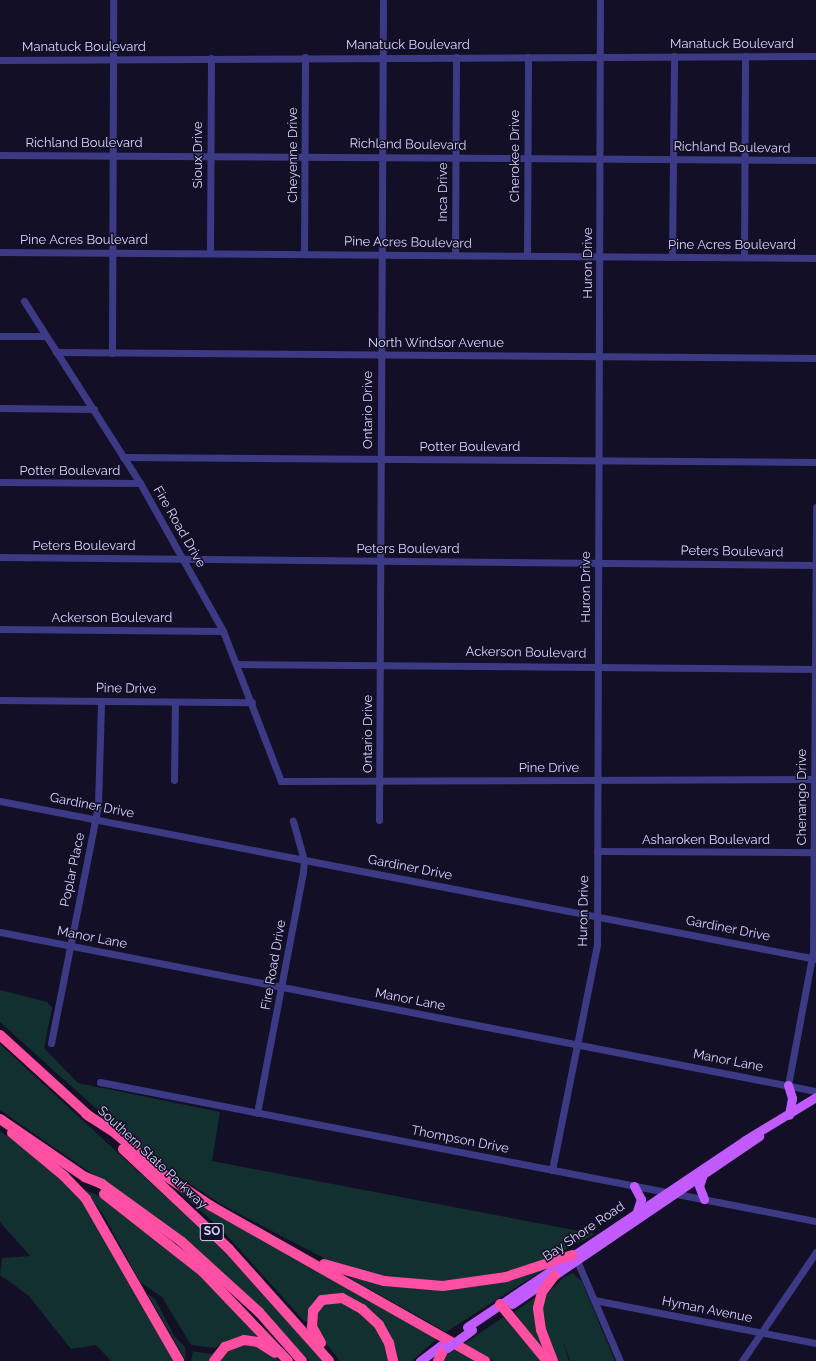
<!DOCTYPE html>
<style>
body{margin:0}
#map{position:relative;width:816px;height:1361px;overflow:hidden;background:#130f26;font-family:Raleway,sans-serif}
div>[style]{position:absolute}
.green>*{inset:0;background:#12302f}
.minor>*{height:7px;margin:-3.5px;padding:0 3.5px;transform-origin:3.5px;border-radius:3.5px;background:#3d3a85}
.major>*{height:9px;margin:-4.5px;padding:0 4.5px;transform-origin:4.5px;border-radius:4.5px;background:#c25bff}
.highway>*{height:10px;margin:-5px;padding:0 5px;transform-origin:5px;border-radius:5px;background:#ff4fa3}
.major-bridge>*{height:9px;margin:-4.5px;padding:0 4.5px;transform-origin:4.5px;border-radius:4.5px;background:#c25bff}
span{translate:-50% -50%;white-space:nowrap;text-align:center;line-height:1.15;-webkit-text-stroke:3px #130f26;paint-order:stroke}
.shield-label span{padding:1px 3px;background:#130f26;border:1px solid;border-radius:3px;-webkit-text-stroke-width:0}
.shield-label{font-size:12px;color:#d9d4ff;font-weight:700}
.street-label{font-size:13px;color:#d9d4ff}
</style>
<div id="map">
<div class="green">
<i style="clip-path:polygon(0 990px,47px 1002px,52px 1008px,44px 1048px,78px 1083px,220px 1112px,212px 1161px,595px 1234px,533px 1266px,465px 1282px,427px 1282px,375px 1276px,339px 1266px,224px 1206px,153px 1160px,0 1022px)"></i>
<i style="clip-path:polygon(0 1044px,219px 1246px,279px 1308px,323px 1361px,309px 1361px,266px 1313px,183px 1237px,0 1110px)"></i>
<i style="clip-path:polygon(0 1131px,54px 1169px,84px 1202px,174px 1361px,111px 1361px,96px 1345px,71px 1349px,29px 1296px,0 1275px,2px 1258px,30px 1256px,0 1222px)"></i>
<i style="clip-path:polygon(175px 1188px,439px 1337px,412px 1361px,395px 1361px,387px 1329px,377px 1317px,341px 1294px,318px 1298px,308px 1322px,304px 1321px,221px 1229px)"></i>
<i style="clip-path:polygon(85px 1190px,99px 1196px,133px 1219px,179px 1255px,264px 1338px,227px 1342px,214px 1348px,191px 1345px,162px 1297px,140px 1282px,104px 1216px)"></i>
<i style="clip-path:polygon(545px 1269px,446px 1332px,348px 1277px,415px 1289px,464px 1288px)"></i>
<i style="clip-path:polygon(573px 1273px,582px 1282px,615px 1361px,570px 1361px,562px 1339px,569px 1361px,558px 1361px,553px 1352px,542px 1316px,542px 1299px,564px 1277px)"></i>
<i style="clip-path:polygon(147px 1293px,155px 1299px,175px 1337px,185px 1347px,186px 1361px)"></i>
<i style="clip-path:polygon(537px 1296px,547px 1355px,514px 1312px)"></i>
<i style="clip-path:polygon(342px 1301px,374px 1322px,388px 1345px,391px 1361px,340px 1361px,317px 1332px,316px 1315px,322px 1305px)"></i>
<i style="clip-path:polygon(503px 1317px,510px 1321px,543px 1361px,494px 1361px,464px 1344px)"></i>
<i style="clip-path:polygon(243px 1343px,262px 1345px,280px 1361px,220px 1361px,226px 1352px)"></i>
<i style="clip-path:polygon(456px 1348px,476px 1361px,444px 1361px,445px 1356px)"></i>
<i style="clip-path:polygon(193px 1351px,203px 1353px,214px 1354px,212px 1361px,191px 1361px)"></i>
</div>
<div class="minor">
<i style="left:0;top:60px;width:816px;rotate:-0.28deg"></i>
<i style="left:0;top:155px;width:816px;rotate:0.35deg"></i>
<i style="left:0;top:252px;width:816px;rotate:0.42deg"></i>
<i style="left:210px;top:253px;width:195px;rotate:-89.7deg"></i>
<i style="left:304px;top:254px;width:197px;rotate:-89.7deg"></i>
<i style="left:455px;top:255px;width:198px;rotate:-89.7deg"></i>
<i style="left:527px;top:256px;width:199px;rotate:-89.7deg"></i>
<i style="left:672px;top:257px;width:201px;rotate:-89.4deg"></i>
<i style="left:744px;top:257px;width:201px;rotate:-89.7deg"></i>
<i style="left:24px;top:301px;width:216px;rotate:57.5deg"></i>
<i style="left:140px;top:483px;width:170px;rotate:60.7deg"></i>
<i style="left:223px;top:631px;width:161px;rotate:68.9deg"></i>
<i style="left:281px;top:781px;width:535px;rotate:-0.21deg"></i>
<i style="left:0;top:336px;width:46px"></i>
<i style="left:56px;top:352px;width:760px;rotate:0.45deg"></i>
<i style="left:112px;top:353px;width:353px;rotate:-89.8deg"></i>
<i style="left:0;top:408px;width:94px;rotate:0.6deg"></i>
<i style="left:123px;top:457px;width:693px;rotate:0.41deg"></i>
<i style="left:0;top:482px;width:140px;rotate:0.4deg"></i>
<i style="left:0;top:557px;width:816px;rotate:0.56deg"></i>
<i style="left:0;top:629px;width:223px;rotate:0.5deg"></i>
<i style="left:237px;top:664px;width:579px;rotate:0.49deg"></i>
<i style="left:0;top:700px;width:252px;rotate:0.5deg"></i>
<i style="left:174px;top:780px;width:78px;rotate:-89.3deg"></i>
<i style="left:0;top:801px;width:831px;rotate:10.96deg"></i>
<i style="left:379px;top:820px;width:820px;rotate:-89.72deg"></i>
<i style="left:597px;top:851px;width:219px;rotate:0.3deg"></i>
<i style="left:0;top:932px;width:831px;rotate:11.03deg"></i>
<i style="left:51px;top:1043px;width:243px;rotate:-78.8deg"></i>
<i style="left:98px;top:805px;width:104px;rotate:-88.3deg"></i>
<i style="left:100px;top:1082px;width:729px;rotate:10.99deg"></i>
<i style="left:788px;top:1085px;width:135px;rotate:-79.4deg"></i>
<i style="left:813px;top:952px;width:445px;rotate:-89.6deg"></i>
<i style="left:257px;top:1113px;width:246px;rotate:-79.2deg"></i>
<i style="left:303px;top:871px;width:11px;rotate:-85deg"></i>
<i style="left:304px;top:860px;width:41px;rotate:-105.8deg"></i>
<i style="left:552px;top:1170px;width:229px;rotate:-78.7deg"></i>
<i style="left:597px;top:945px;width:945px;rotate:-89.82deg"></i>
<i style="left:575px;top:1256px;width:114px;rotate:66.8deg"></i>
<i style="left:594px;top:1300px;width:226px;rotate:11deg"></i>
<i style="left:742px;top:1361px;width:132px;rotate:-55.8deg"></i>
</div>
<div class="major">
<i style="left:788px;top:1085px;width:14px;rotate:73deg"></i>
<i style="left:792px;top:1098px;width:17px;rotate:100deg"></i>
<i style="left:702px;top:1177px;width:9px;rotate:108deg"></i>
<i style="left:699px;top:1186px;width:14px;rotate:69deg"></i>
<i style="left:634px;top:1186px;width:15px;rotate:62deg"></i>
<i style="left:641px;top:1199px;width:13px;rotate:108deg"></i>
<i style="left:512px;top:1304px;width:299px;rotate:-34.2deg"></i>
<i style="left:467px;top:1327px;width:335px;rotate:-33.9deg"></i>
<i style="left:745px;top:1140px;width:83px;rotate:-31.2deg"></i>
<i style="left:420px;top:1361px;width:26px;rotate:-37deg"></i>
</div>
<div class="highway">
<i style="left:0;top:1035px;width:122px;rotate:42.3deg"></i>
<i style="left:86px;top:1114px;width:35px;rotate:33deg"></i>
<i style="left:115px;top:1133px;width:63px;rotate:40.5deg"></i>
<i style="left:163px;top:1174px;width:58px;rotate:33.7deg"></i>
<i style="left:211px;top:1206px;width:315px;rotate:29.5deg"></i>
<i style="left:0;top:1119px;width:103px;rotate:34.3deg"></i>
<i style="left:85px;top:1177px;width:18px;rotate:22deg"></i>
<i style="left:102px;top:1184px;width:99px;rotate:35.9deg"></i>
<i style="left:182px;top:1242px;width:104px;rotate:42.3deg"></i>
<i style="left:259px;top:1312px;width:65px;rotate:48.7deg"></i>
<i style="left:12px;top:1133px;width:67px;rotate:39.6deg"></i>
<i style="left:64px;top:1176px;width:32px;rotate:46deg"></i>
<i style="left:86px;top:1199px;width:187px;rotate:60.1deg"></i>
<i style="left:123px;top:1149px;width:146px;rotate:43.3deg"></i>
<i style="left:229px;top:1249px;width:150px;rotate:48.2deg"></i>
<i style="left:104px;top:1194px;width:126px;rotate:38.2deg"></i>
<i style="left:203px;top:1272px;width:123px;rotate:46.3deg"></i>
<i style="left:324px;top:1264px;width:62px;rotate:15.8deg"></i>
<i style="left:384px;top:1281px;width:59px;rotate:4.8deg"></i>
<i style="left:443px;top:1286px;width:64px;rotate:-8.1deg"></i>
<i style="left:506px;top:1277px;width:70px;rotate:-18.4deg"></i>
<i style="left:500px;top:1304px;width:74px;rotate:50.5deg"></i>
<i style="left:321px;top:1343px;width:18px;rotate:-119deg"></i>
<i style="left:312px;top:1327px;width:16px;rotate:-86deg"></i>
<i style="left:313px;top:1311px;width:14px;rotate:-51deg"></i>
<i style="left:322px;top:1300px;width:20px;rotate:-6deg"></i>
<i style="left:342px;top:1298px;width:23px;rotate:29deg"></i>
<i style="left:362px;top:1309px;width:23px;rotate:43deg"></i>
<i style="left:379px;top:1325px;width:21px;rotate:61deg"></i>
<i style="left:389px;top:1343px;width:18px;rotate:77deg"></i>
<i style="left:214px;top:1361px;width:18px;rotate:-52deg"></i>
<i style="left:225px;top:1347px;width:20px;rotate:-20deg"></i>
<i style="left:244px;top:1340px;width:14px;rotate:8deg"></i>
<i style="left:258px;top:1342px;width:20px;rotate:33deg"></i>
<i style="left:438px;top:1361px;width:11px;rotate:-63deg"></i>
<i style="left:553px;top:1361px;width:33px;rotate:-111deg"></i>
<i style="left:541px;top:1330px;width:22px;rotate:-98deg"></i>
<i style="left:538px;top:1308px;width:16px;rotate:-76deg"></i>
<i style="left:542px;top:1292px;width:21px;rotate:-53deg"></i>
</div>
<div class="major-bridge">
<i style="left:447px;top:1348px;width:31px;rotate:-36deg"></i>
</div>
<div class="shield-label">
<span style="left:212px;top:1232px">SO</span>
</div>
<div class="street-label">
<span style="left:732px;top:44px">Manatuck Boulevard</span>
<span style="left:408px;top:45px">Manatuck Boulevard</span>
<span style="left:84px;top:47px">Manatuck Boulevard</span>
<span style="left:84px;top:143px">Richland Boulevard</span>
<span style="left:408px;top:145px;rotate:1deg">Richland Boulevard</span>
<span style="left:732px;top:148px;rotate:1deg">Richland Boulevard</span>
<span style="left:198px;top:155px;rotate:-90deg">Sioux Drive</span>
<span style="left:293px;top:155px;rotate:-90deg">Cheyenne Drive</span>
<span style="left:515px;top:156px;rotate:-90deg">Cherokee Drive</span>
<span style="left:443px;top:192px;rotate:-90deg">Inca Drive</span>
<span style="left:84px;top:240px">Pine Acres Boulevard</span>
<span style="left:408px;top:243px;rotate:1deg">Pine Acres Boulevard</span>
<span style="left:732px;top:245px">Pine Acres Boulevard</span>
<span style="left:588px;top:263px;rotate:-90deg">Huron Drive</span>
<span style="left:436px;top:343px">North Windsor Avenue</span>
<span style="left:368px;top:410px;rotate:-90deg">Ontario Drive</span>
<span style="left:470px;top:447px">Potter Boulevard</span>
<span style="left:70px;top:471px">Potter Boulevard</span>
<span style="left:179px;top:527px;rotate:60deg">Fire Road Drive</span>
<span style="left:84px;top:546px">Peters Boulevard</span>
<span style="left:408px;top:549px">Peters Boulevard</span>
<span style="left:732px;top:552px;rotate:1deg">Peters Boulevard</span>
<span style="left:586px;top:587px;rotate:-90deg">Huron Drive</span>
<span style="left:112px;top:618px">Ackerson Boulevard</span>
<span style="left:526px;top:653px;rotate:1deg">Ackerson Boulevard</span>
<span style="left:126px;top:689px;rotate:1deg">Pine Drive</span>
<span style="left:368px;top:734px;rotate:-90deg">Ontario Drive</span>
<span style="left:549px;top:768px">Pine Drive</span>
<span style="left:802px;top:797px;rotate:-90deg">Chenango Drive</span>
<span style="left:92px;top:806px;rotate:11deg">Gardiner Drive</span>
<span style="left:706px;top:840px">Asharoken Boulevard</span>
<span style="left:410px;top:868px;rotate:11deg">Gardiner Drive</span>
<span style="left:73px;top:870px;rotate:-78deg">Poplar Place</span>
<span style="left:584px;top:911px;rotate:-89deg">Huron Drive</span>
<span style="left:728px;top:929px;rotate:11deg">Gardiner Drive</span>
<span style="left:92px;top:938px;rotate:11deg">Manor Lane</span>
<span style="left:274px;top:965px;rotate:-80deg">Fire Road Drive</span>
<span style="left:410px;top:1000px;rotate:11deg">Manor Lane</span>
<span style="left:728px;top:1061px;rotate:11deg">Manor Lane</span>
<span style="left:460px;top:1140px;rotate:11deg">Thompson Drive</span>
<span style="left:152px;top:1158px;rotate:43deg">Southern State Parkway</span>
<span style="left:584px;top:1232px;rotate:-34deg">Bay Shore Road</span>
<span style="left:707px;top:1310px;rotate:11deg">Hyman Avenue</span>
</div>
</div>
